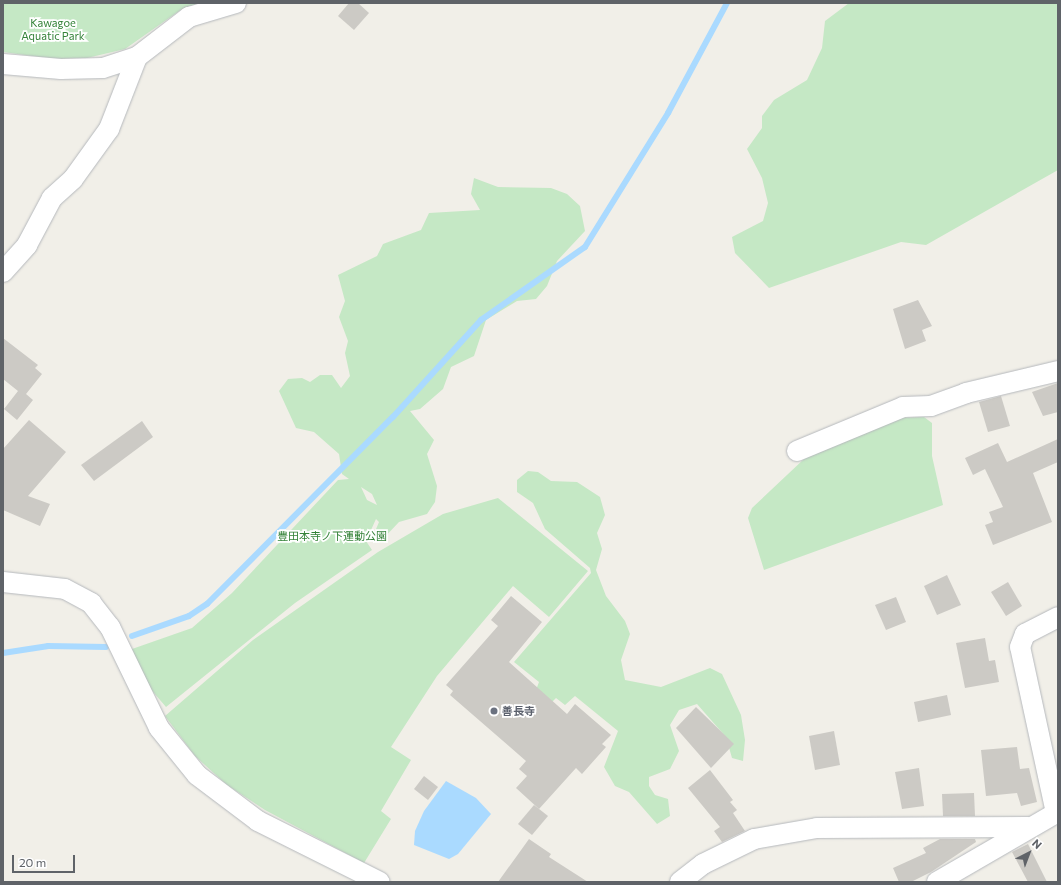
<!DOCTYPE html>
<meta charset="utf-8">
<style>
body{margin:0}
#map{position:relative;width:1061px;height:885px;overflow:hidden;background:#f1efe8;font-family:Commissioner,"Noto Sans JP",sans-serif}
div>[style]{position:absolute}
.green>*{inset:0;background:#c5e8c5}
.water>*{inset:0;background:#aadaff}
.stream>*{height:6px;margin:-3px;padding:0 3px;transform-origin:3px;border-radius:3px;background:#aadaff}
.building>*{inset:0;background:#cccac5}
.roads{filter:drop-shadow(0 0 1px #b5b8bc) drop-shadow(0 0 1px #b5b8bc)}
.minor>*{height:20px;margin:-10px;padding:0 10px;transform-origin:10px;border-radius:10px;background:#fff}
.dots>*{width:11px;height:11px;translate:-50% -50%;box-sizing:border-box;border:2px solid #fff;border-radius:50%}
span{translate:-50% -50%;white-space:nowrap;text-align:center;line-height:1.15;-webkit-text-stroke:3.5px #fff;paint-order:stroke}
.park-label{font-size:11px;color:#348238}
.worship-label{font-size:11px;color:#5b616d;font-weight:700}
.left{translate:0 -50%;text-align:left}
.frame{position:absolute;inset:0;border:4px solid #5f6368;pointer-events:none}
.north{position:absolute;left:1009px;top:833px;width:40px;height:40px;-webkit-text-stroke:3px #fff;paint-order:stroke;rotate:42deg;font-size:11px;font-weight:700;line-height:16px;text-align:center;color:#5f6368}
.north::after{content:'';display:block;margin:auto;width:14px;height:18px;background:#5f6368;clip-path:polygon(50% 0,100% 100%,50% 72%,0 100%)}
.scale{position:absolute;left:12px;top:855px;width:63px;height:18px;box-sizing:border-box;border:2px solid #5f6368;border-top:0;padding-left:5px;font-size:12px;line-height:14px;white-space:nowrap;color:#5f6368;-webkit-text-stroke:3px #fff;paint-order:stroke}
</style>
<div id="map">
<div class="green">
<i style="clip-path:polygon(3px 3px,200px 3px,182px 9px,125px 49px,87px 58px,54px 59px,3px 52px)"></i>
<i style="clip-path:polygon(849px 3px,1058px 3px,1058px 170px,926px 245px,901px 242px,769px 288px,735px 253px,732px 237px,763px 221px,768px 203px,762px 178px,747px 149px,762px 128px,762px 116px,774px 100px,807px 80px,822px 48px,825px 21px)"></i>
<i style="clip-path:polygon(evenodd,474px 178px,498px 187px,551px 188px,567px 194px,580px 206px,585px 231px,557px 261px,547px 286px,536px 299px,517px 301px,486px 320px,474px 356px,451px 367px,443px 389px,420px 409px,410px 411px,434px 440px,427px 454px,437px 486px,435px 502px,427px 514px,399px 522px,381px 541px,371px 541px,379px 522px,376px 519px,366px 541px,372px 550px,295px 603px,166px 707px,148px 686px,132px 649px,192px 628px,232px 593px,338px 480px,349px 479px,342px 474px,339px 454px,314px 432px,296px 428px,279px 391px,288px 379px,302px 378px,310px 382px,320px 375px,332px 375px,341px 388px,350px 376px,345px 353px,348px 341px,339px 317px,345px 301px,338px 275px,377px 256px,383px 244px,421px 230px,429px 213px,480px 210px,471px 194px,474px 178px,361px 487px,372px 494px,377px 505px,367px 500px,361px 487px)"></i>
<i style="clip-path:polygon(924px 417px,932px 423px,932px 456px,943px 505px,764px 570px,748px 518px,752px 508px,804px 459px,895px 418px)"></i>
<i style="clip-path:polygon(528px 471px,538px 472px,551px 481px,577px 482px,600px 497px,605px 515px,597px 533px,602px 549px,596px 570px,606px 596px,625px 621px,630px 634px,621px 660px,625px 680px,661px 687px,710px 668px,722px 674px,741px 715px,745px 740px,743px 761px,732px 758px,726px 737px,697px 704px,679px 710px,670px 725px,679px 751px,670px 769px,649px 777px,649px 786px,655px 795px,668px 799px,670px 816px,657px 824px,629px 792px,615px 786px,604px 767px,618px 731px,575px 696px,565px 705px,556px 698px,552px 702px,536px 690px,539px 682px,514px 662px,591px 573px,590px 568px,545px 529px,533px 503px,517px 492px,517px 480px)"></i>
<i style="clip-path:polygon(498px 498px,588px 571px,549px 617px,513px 586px,437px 676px,391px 747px,411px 760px,381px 811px,391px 819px,364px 863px,265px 810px,227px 785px,195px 756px,165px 716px,253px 640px,378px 552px,443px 514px)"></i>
</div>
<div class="water">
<i style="clip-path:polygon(446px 781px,476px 798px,491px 814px,458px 854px,449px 859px,414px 845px,415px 831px,424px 811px)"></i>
</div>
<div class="stream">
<i style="left:132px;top:636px;width:60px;rotate:-19.3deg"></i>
<i style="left:189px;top:616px;width:22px;rotate:-34deg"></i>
<i style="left:207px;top:604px;width:264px;rotate:-45.2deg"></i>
<i style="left:393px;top:417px;width:131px;rotate:-47.8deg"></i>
<i style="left:481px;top:320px;width:127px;rotate:-35.1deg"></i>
<i style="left:585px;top:247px;width:158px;rotate:-58.2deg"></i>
<i style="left:668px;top:113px;width:125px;rotate:-61.8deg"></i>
<i style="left:3px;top:653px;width:46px;rotate:-8.8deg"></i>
<i style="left:48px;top:646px;width:58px;rotate:1deg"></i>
</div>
<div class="building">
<i style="clip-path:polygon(349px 3px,358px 3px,369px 13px,354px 30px,338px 16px)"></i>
<i style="clip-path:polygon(918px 300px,932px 326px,922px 330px,926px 341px,905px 349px,893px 309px)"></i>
<i style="clip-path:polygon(3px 338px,38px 365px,35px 368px,42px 374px,26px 394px,33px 400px,17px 420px,4px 409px,18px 391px,3px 379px)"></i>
<i style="clip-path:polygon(1058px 383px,1058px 412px,1043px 416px,1032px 392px)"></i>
<i style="clip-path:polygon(1001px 396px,1010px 426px,988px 432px,979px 402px)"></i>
<i style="clip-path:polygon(29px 420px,66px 452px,28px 496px,50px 504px,40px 526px,3px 510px,3px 449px)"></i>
<i style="clip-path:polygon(142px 421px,153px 437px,94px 481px,81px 465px)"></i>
<i style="clip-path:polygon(1058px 439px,1058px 462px,1033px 473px,1052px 522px,993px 545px,985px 525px,993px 522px,989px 512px,1003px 507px,985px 469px,973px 475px,965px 458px,998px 443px,1007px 462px)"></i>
<i style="clip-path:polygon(947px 575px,961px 605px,937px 615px,924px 586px)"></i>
<i style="clip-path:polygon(1008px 582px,1022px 606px,1006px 616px,991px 592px)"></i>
<i style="clip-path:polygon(511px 596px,542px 622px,509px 662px,567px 714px,575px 704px,611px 735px,602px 744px,606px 747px,582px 774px,576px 768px,539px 809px,516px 788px,527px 776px,519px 769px,526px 761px,450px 695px,453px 691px,446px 685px,498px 626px,491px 620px)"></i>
<i style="clip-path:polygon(896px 597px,906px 622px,886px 630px,875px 605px)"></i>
<i style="clip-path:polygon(985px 638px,989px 661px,995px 660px,999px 682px,965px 688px,956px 643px)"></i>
<i style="clip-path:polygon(947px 695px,951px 715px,918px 722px,914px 702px)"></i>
<i style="clip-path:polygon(696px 707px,734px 744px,711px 768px,676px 728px)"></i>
<i style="clip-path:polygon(834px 731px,840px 765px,815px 770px,809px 736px)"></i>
<i style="clip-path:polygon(1017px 747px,1020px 769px,1029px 768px,1037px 802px,1021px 806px,1017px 793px,986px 796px,981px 750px)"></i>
<i style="clip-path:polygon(919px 768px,924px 806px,902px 809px,895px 772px)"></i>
<i style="clip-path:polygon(710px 770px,733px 800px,730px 802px,737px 810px,733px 813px,745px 831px,722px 842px,714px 831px,720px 827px,688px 788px)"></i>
<i style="clip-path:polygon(424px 776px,438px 787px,428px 800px,414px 789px)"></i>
<i style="clip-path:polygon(974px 793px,975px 816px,943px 816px,942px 794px)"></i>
<i style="clip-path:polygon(534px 805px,548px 816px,532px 835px,518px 824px)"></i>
<i style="clip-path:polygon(529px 839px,551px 854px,549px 857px,588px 882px,498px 882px)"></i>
<i style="clip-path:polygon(940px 839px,975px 839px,976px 842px,931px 872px,911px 882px,899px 882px,893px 868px,926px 853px,923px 848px)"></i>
<i style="clip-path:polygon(1028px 844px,1047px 882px,1028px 882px,1012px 852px)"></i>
</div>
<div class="roads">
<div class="minor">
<i style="left:3px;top:64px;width:58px;rotate:4.9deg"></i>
<i style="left:61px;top:69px;width:42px;rotate:-1.4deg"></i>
<i style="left:103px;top:68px;width:36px;rotate:-18deg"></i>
<i style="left:137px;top:57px;width:66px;rotate:-37.6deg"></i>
<i style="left:189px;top:17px;width:49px;rotate:-16.6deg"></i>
<i style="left:3px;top:272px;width:36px;rotate:-48deg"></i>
<i style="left:27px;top:245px;width:53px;rotate:-62deg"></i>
<i style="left:52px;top:198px;width:28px;rotate:-42deg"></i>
<i style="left:73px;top:179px;width:62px;rotate:-54.2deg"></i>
<i style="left:109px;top:129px;width:77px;rotate:-68.7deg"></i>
<i style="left:797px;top:451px;width:115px;rotate:-22.5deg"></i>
<i style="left:903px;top:407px;width:28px;rotate:-2deg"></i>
<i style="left:931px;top:406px;width:37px;rotate:-20deg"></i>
<i style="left:966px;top:393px;width:95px;rotate:-13.4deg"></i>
<i style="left:3px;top:582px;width:62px;rotate:6.4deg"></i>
<i style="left:65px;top:589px;width:30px;rotate:28deg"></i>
<i style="left:91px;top:603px;width:31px;rotate:52deg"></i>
<i style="left:110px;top:627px;width:112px;rotate:64.1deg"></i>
<i style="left:159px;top:728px;width:60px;rotate:51deg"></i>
<i style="left:197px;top:775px;width:76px;rotate:37deg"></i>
<i style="left:258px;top:821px;width:136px;rotate:26.6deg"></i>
<i style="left:680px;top:882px;width:29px;rotate:-38deg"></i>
<i style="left:703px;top:864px;width:57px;rotate:-26.1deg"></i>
<i style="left:754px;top:839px;width:64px;rotate:-9.9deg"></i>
<i style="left:817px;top:828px;width:211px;rotate:-0.3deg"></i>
<i style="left:937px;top:882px;width:138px;rotate:-30.1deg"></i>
<i style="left:1056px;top:813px;width:170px;rotate:-102.2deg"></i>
<i style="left:1020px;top:647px;width:14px;rotate:-69deg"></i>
<i style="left:1025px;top:634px;width:37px;rotate:-27deg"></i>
</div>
</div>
<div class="dots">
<i style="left:494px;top:711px;background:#6b7280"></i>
</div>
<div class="park-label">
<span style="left:53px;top:30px">Kawagoe<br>Aquatic Park</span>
<span style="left:332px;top:536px">豊田本寺ノ下運動公園</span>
</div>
<div class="worship-label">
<span class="left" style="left:502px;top:711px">善長寺</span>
</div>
<div class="frame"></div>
<div class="north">N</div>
<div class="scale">20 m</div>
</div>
